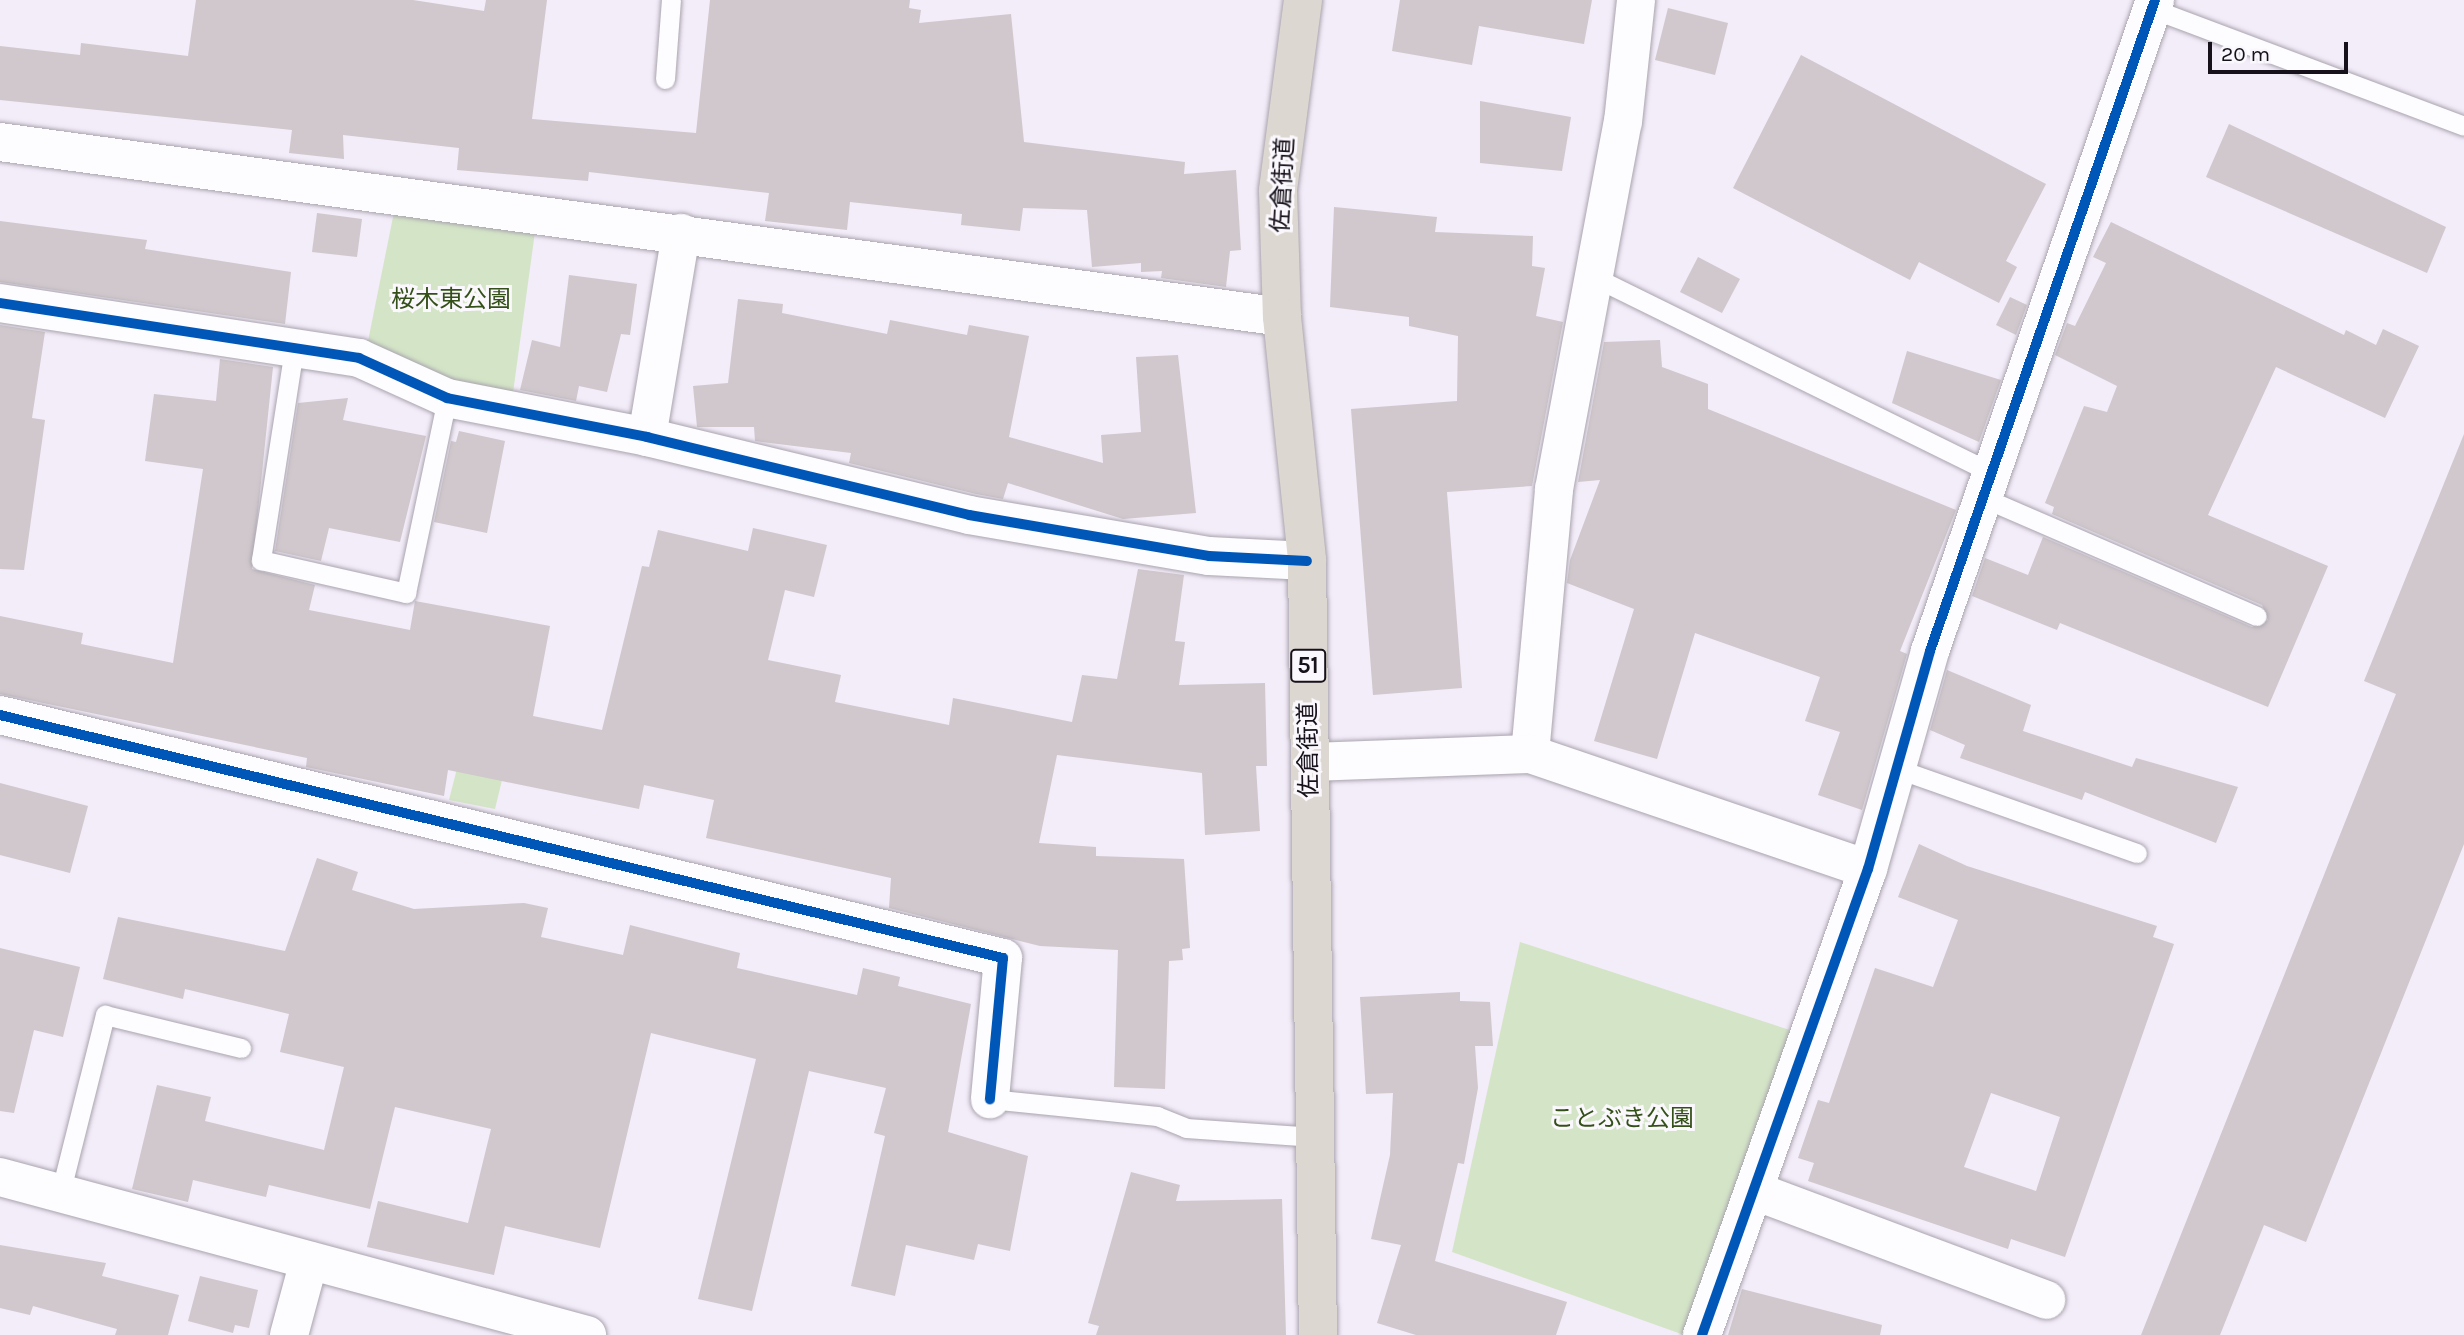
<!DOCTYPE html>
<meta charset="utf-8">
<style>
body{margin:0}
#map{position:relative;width:2464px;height:1335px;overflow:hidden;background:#f3ecf9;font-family:Karla,"Noto Sans JP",sans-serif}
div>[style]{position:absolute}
.green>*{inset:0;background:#d4e5c7}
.building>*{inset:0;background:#d0c8cc}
.roads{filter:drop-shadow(0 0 2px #a9a4ae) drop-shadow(0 0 2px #a9a4ae)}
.service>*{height:19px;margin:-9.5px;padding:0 9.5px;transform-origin:9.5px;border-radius:9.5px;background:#fdfcfe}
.minor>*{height:38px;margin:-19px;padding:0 19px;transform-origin:19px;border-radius:19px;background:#fdfcfe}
.trunk>*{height:38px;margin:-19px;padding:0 19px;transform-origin:19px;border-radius:19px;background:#dcd7d0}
.cycleway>*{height:10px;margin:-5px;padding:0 5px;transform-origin:5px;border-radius:5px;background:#0057b8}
span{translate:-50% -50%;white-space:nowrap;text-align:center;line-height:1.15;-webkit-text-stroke:6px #fbf8fd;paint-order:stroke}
.shield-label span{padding:2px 5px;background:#fbf8fd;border:2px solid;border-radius:5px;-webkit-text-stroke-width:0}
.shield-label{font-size:23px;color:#16111a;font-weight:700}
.street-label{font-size:24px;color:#16111a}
.park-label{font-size:24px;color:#345019}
.scale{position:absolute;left:2208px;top:42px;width:140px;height:32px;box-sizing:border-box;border:4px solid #16111a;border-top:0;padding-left:9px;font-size:21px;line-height:24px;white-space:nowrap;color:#16111a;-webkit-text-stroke:5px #fbf8fd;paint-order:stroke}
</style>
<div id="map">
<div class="green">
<i style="clip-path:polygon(394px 212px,535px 232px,512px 400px,366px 351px)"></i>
<i style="clip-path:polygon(477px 689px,522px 698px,495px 809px,449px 800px)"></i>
<i style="clip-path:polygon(1520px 942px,1796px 1032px,1684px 1335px,1452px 1252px)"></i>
</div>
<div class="building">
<i style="clip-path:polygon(196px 0,413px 0,484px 11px,486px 0,547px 0,532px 119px,696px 133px,710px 0,910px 0,909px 8px,921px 10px,919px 23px,1011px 14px,1024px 142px,1185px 162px,1184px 174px,1236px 170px,1241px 250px,1230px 251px,1226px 287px,1161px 278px,1162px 271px,1141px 272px,1141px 263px,1092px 267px,1087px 210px,1023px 208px,1020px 231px,961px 225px,962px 214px,850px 202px,847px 230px,765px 221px,769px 193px,589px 172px,588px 181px,457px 170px,459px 148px,343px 135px,344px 159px,289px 153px,292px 130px,0 100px,0 46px,80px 55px,81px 43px,188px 56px)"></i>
<i style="clip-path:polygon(1400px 0,1592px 0,1584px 44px,1479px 26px,1472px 65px,1392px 51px)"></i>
<i style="clip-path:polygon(1668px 8px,1728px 23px,1715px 75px,1655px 60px)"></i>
<i style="clip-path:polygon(1801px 55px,2046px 184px,2006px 261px,2017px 267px,1999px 303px,1919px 262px,1910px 280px,1733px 188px)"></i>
<i style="clip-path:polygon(1480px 101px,1571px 117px,1562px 171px,1480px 163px)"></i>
<i style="clip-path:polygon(2229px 124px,2446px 227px,2427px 273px,2206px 177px)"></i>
<i style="clip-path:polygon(1334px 207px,1437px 217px,1435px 232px,1533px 236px,1532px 266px,1545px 268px,1536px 316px,1563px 322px,1532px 486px,1447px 492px,1462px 688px,1373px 695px,1351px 409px,1457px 401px,1458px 336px,1409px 326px,1409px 317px,1330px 307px)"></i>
<i style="clip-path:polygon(317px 213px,362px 219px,357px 257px,312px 252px)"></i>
<i style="clip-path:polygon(0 221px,147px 240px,145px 249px,291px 272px,285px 324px,0 282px)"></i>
<i style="clip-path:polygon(2111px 222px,2344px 335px,2346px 330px,2376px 345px,2383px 329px,2419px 346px,2385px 418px,2276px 367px,2208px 515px,2328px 566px,2268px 707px,2060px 623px,2057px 630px,1972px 596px,1985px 558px,2028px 575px,2043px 537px,2252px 627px,2268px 620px,2262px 605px,2052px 514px,2054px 507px,2045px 503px,2084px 406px,2107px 412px,2117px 386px,2055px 355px,2067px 323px,2075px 326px,2106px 263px,2093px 257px)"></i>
<i style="clip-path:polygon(1698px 257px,1740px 279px,1722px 313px,1680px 292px)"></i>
<i style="clip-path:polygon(569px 275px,637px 284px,630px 335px,621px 334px,607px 392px,579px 386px,576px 401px,520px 390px,532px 340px,560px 347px)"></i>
<i style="clip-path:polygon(2010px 297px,2027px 305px,2016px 335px,1996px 325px)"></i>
<i style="clip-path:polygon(738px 299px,783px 304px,782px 313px,887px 334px,890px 320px,967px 335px,969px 325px,1029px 336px,1009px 437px,1103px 463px,1101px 435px,1141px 432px,1136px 357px,1178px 355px,1196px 513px,1123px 519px,1008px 483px,1003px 499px,976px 494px,849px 463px,851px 453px,755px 441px,754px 427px,697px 427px,693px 386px,728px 383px)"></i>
<i style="clip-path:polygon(0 325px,45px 332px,32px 418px,45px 420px,24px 570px,0 569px)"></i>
<i style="clip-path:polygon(1660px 340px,1662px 367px,1708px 384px,1708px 409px,1956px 510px,1900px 651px,1907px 654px,1862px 810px,1818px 795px,1840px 732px,1805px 721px,1820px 677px,1695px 633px,1657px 759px,1594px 741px,1634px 609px,1567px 583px,1570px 560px,1600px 480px,1578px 482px,1604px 342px)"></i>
<i style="clip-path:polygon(1907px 351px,2001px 380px,1979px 442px,1892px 403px)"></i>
<i style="clip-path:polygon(220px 359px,273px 367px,252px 569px,315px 585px,309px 610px,410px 630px,415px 601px,550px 626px,533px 716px,602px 730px,642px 566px,649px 567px,658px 530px,748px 551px,753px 528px,827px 545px,814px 597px,785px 590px,768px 660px,841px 675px,835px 702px,949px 725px,953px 698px,1072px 722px,1082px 675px,1117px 679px,1138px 569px,1184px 575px,1175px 641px,1185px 642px,1179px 685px,1265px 683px,1267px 766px,1256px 766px,1260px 831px,1205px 835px,1202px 773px,1057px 755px,1039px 843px,1096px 847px,1096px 856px,1184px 859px,1190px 948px,1182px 949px,1183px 960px,1169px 961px,1165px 1089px,1114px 1087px,1118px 950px,1040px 946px,889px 908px,891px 878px,706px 838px,714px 800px,644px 785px,639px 809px,448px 770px,444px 796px,306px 767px,307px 758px,0 694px,0 616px,83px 633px,81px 644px,173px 663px,203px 469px,145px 461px,154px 394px,216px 401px)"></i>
<i style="clip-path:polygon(348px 398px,343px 420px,426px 436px,400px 542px,329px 528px,321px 561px,275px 551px,298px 403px)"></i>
<i style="clip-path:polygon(459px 431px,505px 441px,487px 533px,434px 522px,451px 441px,456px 442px)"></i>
<i style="clip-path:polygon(2464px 434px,2464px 844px,2306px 1242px,2264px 1225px,2220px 1335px,2141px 1335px,2396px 694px,2364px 681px)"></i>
<i style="clip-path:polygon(1947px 670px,2031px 705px,2023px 731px,2132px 767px,2136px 758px,2238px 787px,2216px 843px,2085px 792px,2082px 800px,1960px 758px,1965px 745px,1930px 730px)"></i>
<i style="clip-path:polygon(0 783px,88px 806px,70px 873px,0 855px)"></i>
<i style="clip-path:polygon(evenodd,1919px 844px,1967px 866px,2157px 926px,2153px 937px,2174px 944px,2065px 1257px,2011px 1239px,2008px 1249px,1808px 1181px,1814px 1163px,1798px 1158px,1818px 1100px,1829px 1103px,1875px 968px,1933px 987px,1958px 920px,1898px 897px,1919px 844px,1991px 1093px,2060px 1117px,2036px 1191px,1964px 1167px,1991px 1093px)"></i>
<i style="clip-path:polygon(317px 858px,358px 872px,352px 890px,414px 909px,524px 903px,548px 908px,541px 937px,623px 955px,630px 925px,740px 953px,737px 968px,857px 995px,863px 968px,900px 977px,898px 986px,971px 1004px,948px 1132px,1028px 1156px,1010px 1251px,978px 1244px,974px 1260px,906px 1245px,895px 1296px,851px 1286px,885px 1136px,874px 1133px,886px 1088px,809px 1071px,752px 1311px,698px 1299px,756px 1059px,651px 1033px,600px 1248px,505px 1226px,494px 1275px,367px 1247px,378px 1201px,468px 1223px,491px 1129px,395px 1107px,370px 1209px,269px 1185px,266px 1197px,193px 1180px,188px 1202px,132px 1189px,157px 1085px,211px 1097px,205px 1121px,324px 1150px,344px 1067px,280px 1052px,289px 1014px,185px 989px,183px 999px,103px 979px,118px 917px,285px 951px)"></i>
<i style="clip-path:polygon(0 948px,80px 967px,63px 1037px,34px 1030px,14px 1113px,0 1111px)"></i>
<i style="clip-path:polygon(1460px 992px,1460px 1001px,1490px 1002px,1493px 1046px,1475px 1046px,1478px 1088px,1464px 1164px,1458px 1163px,1435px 1261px,1567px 1302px,1556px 1335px,1416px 1335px,1377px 1323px,1401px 1245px,1371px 1239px,1390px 1155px,1393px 1093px,1366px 1094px,1360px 997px)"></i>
<i style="clip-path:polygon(1131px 1172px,1180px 1185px,1176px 1201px,1282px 1199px,1286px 1335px,1096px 1335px,1099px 1326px,1088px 1323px)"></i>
<i style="clip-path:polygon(0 1245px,106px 1263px,102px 1276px,179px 1295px,168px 1335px,115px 1335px,117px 1329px,33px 1306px,30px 1315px,0 1308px)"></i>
<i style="clip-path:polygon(200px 1276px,258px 1290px,249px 1328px,235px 1325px,233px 1333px,188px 1321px)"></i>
<i style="clip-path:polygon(1742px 1289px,1882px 1325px,1880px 1335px,1728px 1335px)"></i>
</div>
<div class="roads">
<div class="service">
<i style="left:2153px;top:9px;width:332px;rotate:20.6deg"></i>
<i style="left:665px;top:79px;width:79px;rotate:-85.7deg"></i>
<i style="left:1594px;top:277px;width:444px;rotate:26.2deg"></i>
<i style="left:294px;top:349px;width:214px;rotate:98.9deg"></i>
<i style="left:261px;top:560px;width:149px;rotate:12.8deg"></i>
<i style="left:406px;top:593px;width:199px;rotate:-78.1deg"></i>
<i style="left:1984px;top:498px;width:297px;rotate:23.4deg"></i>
<i style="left:1901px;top:770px;width:250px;rotate:19.4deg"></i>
<i style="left:990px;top:1099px;width:168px;rotate:5.8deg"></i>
<i style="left:1157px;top:1116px;width:31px;rotate:22deg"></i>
<i style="left:1186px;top:1128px;width:129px;rotate:4deg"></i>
<i style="left:60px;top:1194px;width:185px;rotate:-75.9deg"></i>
<i style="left:105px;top:1015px;width:140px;rotate:13.6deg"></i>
</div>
<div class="minor">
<i style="left:0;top:142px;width:1294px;rotate:7.77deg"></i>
<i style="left:0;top:303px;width:363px;rotate:8.7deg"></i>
<i style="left:359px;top:358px;width:97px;rotate:24.4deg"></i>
<i style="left:447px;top:398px;width:204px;rotate:11deg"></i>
<i style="left:647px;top:437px;width:331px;rotate:13.6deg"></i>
<i style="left:969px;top:515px;width:243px;rotate:9.7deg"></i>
<i style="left:1209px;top:556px;width:98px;rotate:2.9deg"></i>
<i style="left:647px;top:437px;width:207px;rotate:-80.5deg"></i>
<i style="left:0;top:715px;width:1032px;rotate:13.62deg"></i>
<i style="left:1003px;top:958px;width:142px;rotate:95.3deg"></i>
<i style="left:1530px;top:754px;width:266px;rotate:-84.8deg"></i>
<i style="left:1554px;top:489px;width:373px;rotate:-79.4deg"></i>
<i style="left:1623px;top:122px;width:123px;rotate:-83.9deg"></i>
<i style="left:1310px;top:762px;width:220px;rotate:-2.1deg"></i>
<i style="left:1530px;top:754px;width:357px;rotate:18.8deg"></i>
<i style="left:0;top:1177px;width:608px;rotate:15.06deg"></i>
<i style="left:1755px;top:1191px;width:311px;rotate:20.5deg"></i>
<i style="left:289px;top:1335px;width:77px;rotate:-74.9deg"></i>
<i style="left:1702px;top:1335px;width:495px;rotate:-70.4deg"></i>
<i style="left:1868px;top:869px;width:227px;rotate:-74.1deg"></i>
<i style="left:1930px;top:651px;width:689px;rotate:-70.93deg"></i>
</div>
<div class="trunk">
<i style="left:1303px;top:0;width:193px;rotate:97.5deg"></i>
<i style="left:1278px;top:191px;width:126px;rotate:88.2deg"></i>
<i style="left:1282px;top:317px;width:245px;rotate:84.1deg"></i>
<i style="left:1307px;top:561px;width:774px;rotate:89.19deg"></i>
</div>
</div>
<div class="cycleway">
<i style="left:0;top:303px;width:363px;rotate:8.7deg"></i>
<i style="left:359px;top:358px;width:97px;rotate:24.4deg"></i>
<i style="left:447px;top:398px;width:204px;rotate:11deg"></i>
<i style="left:647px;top:437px;width:331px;rotate:13.6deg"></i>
<i style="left:969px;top:515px;width:243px;rotate:9.7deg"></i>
<i style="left:1209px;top:556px;width:98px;rotate:2.9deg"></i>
<i style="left:0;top:715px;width:1032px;rotate:13.62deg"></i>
<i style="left:1003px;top:958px;width:142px;rotate:95.3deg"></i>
<i style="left:1702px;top:1335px;width:495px;rotate:-70.4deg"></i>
<i style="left:1868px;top:869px;width:227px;rotate:-74.1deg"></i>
<i style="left:1930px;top:651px;width:689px;rotate:-70.93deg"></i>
</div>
<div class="shield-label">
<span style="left:1308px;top:666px">51</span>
</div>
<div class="street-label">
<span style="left:1283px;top:185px;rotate:-87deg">佐倉街道</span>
<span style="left:1309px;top:750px;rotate:-91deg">佐倉街道</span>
</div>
<div class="park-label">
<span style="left:451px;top:300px">桜木東公園</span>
<span style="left:1622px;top:1119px">ことぶき公園</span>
</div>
<div class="scale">20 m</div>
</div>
